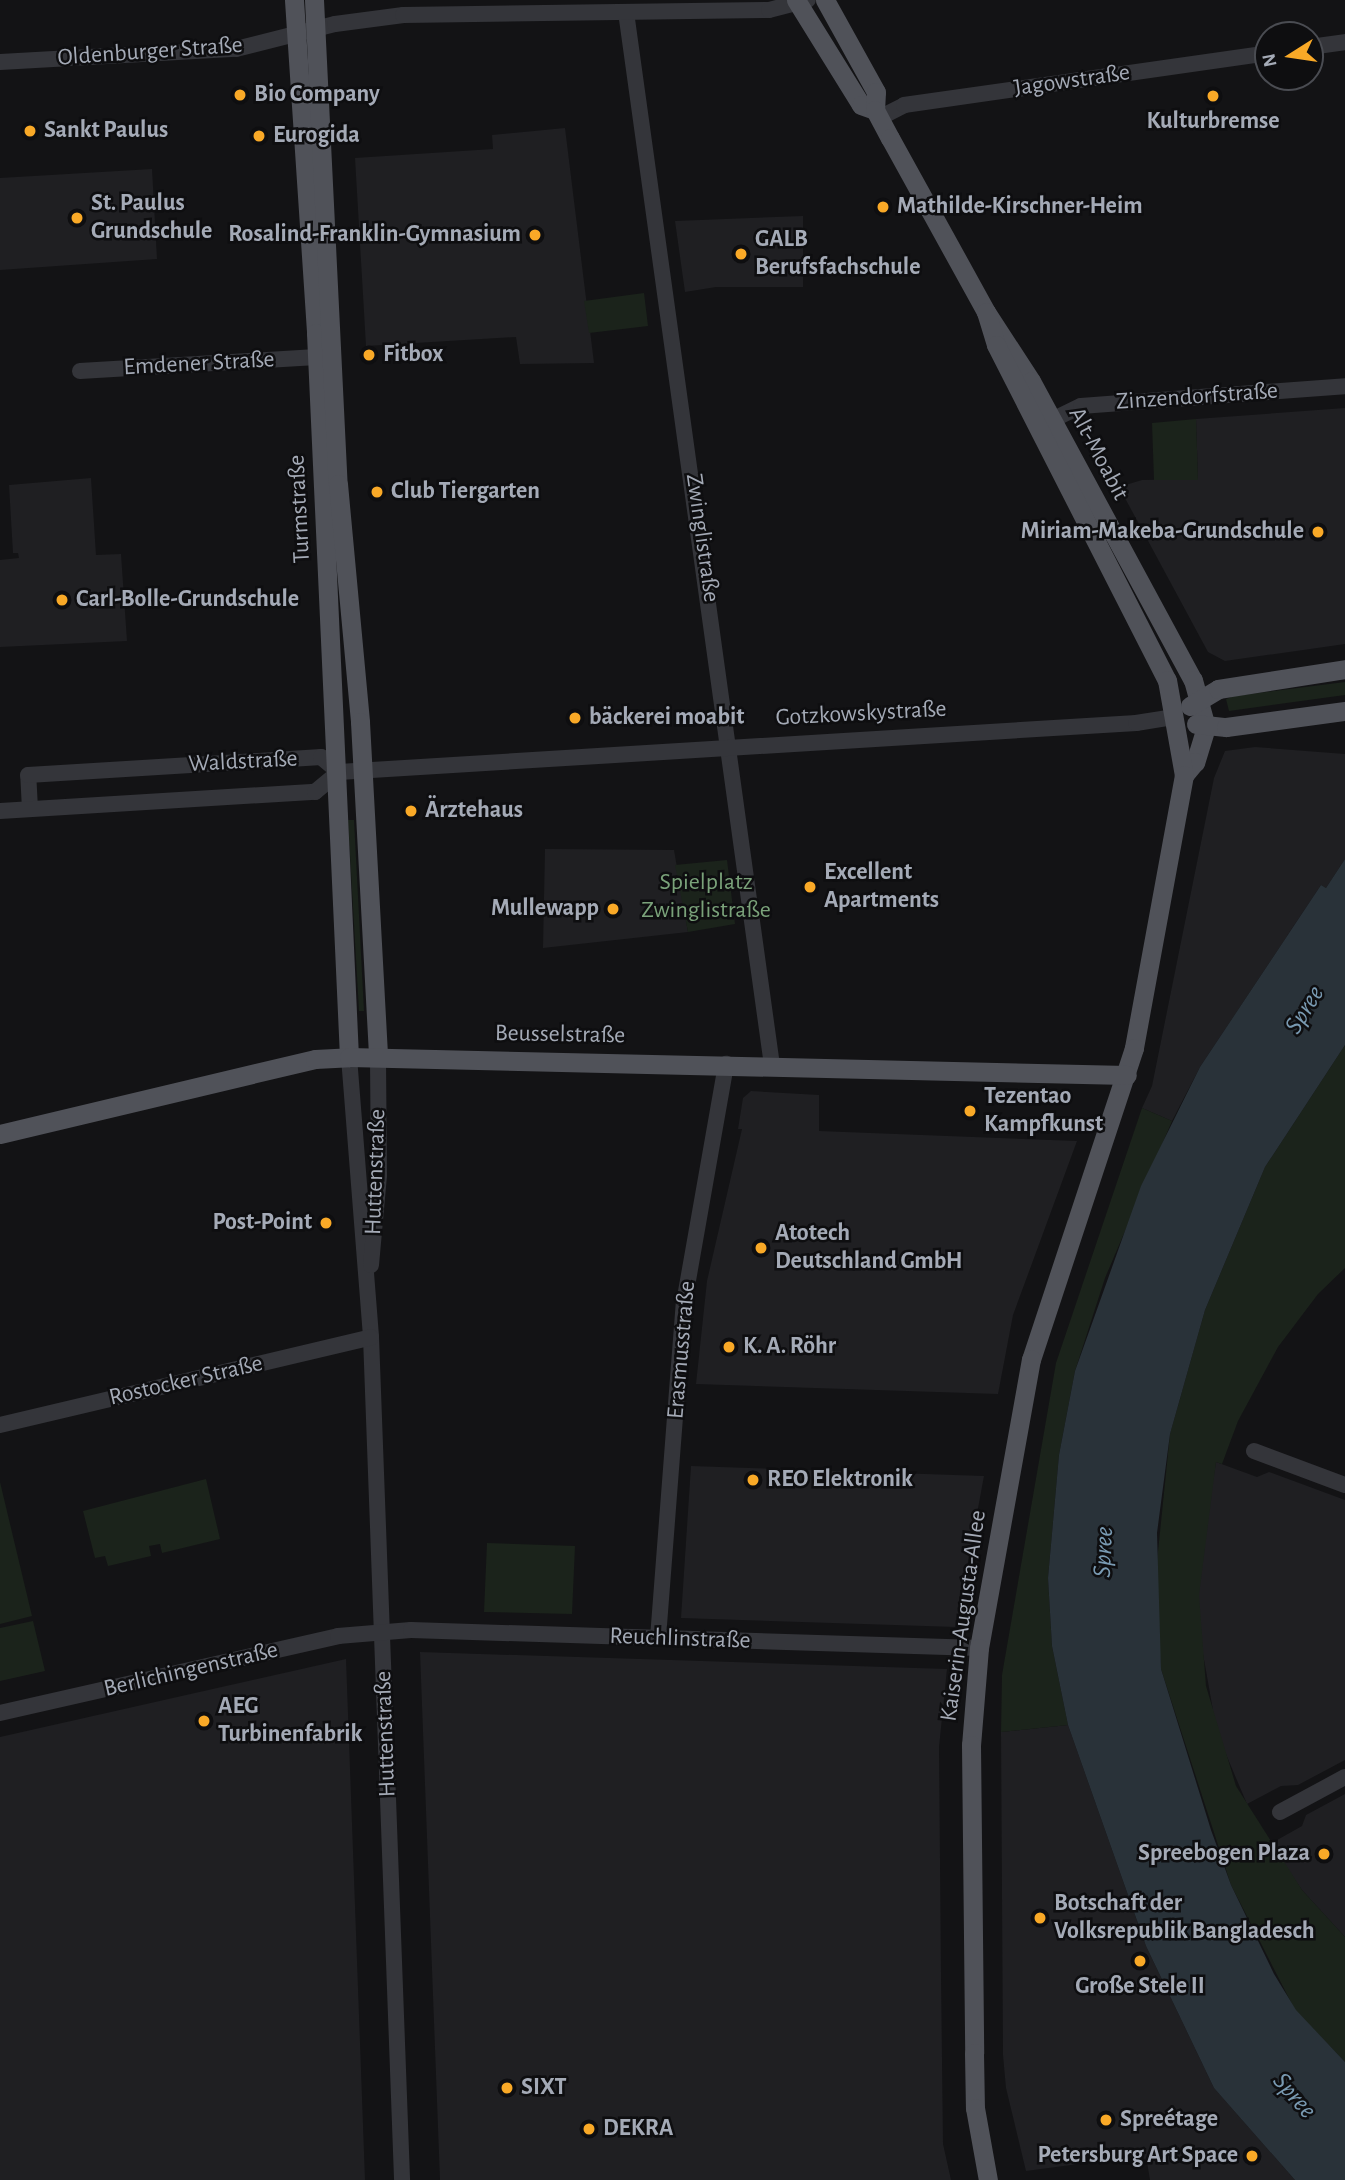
<!DOCTYPE html>
<meta charset="utf-8">
<style>
body{margin:0}
#map{position:relative;width:1345px;height:2180px;overflow:hidden;background:#131315;font-family:"Alegreya Sans",sans-serif}
div>[style]{position:absolute}
.built>*{inset:0;background:#1f1f22}
.green>*{inset:0;background:#1b231b}
.water>*{inset:0;background:#293239}
.minor>*{height:16px;margin:-8px;padding:0 8px;transform-origin:8px;border-radius:8px;background:#34353a}
.major>*{height:19px;margin:-9.5px;padding:0 9.5px;transform-origin:9.5px;border-radius:9.5px;background:#505259}
.dots>*{width:19px;height:19px;translate:-50% -50%;box-sizing:border-box;border:4px solid #0e0e10;border-radius:50%}
span{translate:-50% -50%;white-space:nowrap;text-align:center;line-height:1.15;-webkit-text-stroke:5px #0e0e10;paint-order:stroke}
.street-label{font-size:24px;color:#a4aab6}
.poi-label{font-size:24px;color:#a4aab6;font-weight:700}
.left{translate:0 -50%;text-align:left}
.right{translate:-100% -50%;text-align:right}
.park-label{font-size:24px;color:#7aa27a}
.water-label{font-size:26px;color:#799ab2;font-style:italic}
.north{position:absolute;left:1254px;top:21px;width:70px;height:70px;box-sizing:border-box;background:#0e0e10;border:2px solid #4a4c52;border-radius:50%;rotate:258deg;font-size:19px;font-weight:700;line-height:28px;text-align:center;color:#a4aab6}
.north::after{content:'';display:block;margin:auto;width:24px;height:32px;background:#f9a927;clip-path:polygon(50% 0,100% 100%,50% 72%,0 100%)}
</style>
<div id="map">
<div class="built">
<i style="clip-path:polygon(565px 128px,594px 363px,520px 364px,516px 337px,366px 346px,355px 158px,493px 149px,492px 135px)"></i>
<i style="clip-path:polygon(152px 169px,157px 259px,0 270px,0 178px)"></i>
<i style="clip-path:polygon(803px 216px,803px 287px,716px 287px,685px 292px,675px 221px)"></i>
<i style="clip-path:polygon(1345px 408px,1345px 644px,1225px 661px,1208px 652px,1119px 487px,1142px 480px,1198px 479px,1196px 419px)"></i>
<i style="clip-path:polygon(91px 478px,96px 555px,121px 554px,127px 641px,0 647px,0 560px,19px 558px,18px 553px,13px 553px,9px 485px)"></i>
<i style="clip-path:polygon(1255px 747px,1345px 754px,1345px 859px,1326px 888px,1321px 885px,1200px 1067px,1172px 1121px,1142px 1108px,1152px 1086px,1214px 778px,1225px 751px)"></i>
<i style="clip-path:polygon(545px 849px,674px 850px,688px 932px,543px 948px)"></i>
<i style="clip-path:polygon(751px 1091px,819px 1095px,819px 1131px,1077px 1141px,1013px 1315px,998px 1394px,696px 1384px,707px 1281px,742px 1129px,738px 1129px,743px 1098px)"></i>
<i style="clip-path:polygon(1216px 1462px,1257px 1477px,1269px 1472px,1345px 1500px,1345px 1760px,1298px 1785px,1281px 1786px,1247px 1804px,1217px 1733px,1199px 1631px,1199px 1564px)"></i>
<i style="clip-path:polygon(691px 1466px,984px 1476px,956px 1627px,681px 1618px)"></i>
<i style="clip-path:polygon(420px 1652px,947px 1669px,939px 1747px,941px 1974px,943px 2144px,951px 2180px,440px 2180px)"></i>
<i style="clip-path:polygon(346px 1659px,365px 2180px,0 2180px,0 1737px)"></i>
<i style="clip-path:polygon(1068px 1725px,1146px 1946px,1214px 2088px,1295px 2180px,1150px 2180px,1147px 2162px,1138px 2151px,1131px 2157px,1026px 2171px,1006px 2088px,1003px 2055px,1001px 1732px)"></i>
<i style="clip-path:polygon(1345px 1794px,1345px 1937px,1302px 1890px,1270px 1844px,1302px 1826px,1306px 1815px)"></i>
</div>
<div class="green">
<i style="clip-path:polygon(644px 293px,648px 326px,589px 333px,584px 301px)"></i>
<i style="clip-path:polygon(1196px 419px,1198px 480px,1154px 480px,1152px 423px)"></i>
<i style="clip-path:polygon(1345px 682px,1345px 695px,1229px 711px,1226px 699px,1235px 696px)"></i>
<i style="clip-path:polygon(348px 820px,354px 820px,364px 1011px,359px 1011px)"></i>
<i style="clip-path:polygon(727px 860px,735px 924px,688px 932px,675px 865px)"></i>
<i style="clip-path:polygon(1345px 1045px,1345px 1268px,1318px 1294px,1278px 1347px,1238px 1421px,1222px 1464px,1216px 1462px,1199px 1595px,1206px 1686px,1236px 1786px,1302px 1890px,1345px 1937px,1345px 2062px,1295px 2010px,1231px 1885px,1161px 1669px,1155px 1581px,1170px 1434px,1205px 1310px,1265px 1167px)"></i>
<i style="clip-path:polygon(1142px 1108px,1172px 1121px,1105px 1278px,1075px 1371px,1059px 1455px,1048px 1578px,1052px 1646px,1068px 1725px,1001px 1732px,1002px 1675px,1056px 1363px)"></i>
<i style="clip-path:polygon(206px 1479px,220px 1539px,162px 1553px,160px 1544px,149px 1546px,151px 1556px,108px 1566px,105px 1556px,95px 1558px,83px 1511px)"></i>
<i style="clip-path:polygon(0 1482px,32px 1616px,0 1624px)"></i>
<i style="clip-path:polygon(487px 1543px,575px 1546px,572px 1614px,484px 1612px)"></i>
<i style="clip-path:polygon(33px 1621px,45px 1671px,0 1681px,0 1628px)"></i>
</div>
<div class="water">
<i style="clip-path:polygon(1345px 859px,1345px 1045px,1265px 1167px,1205px 1310px,1170px 1434px,1157px 1533px,1161px 1669px,1211px 1830px,1231px 1885px,1274px 1974px,1296px 2010px,1345px 2062px,1345px 2180px,1295px 2180px,1214px 2088px,1146px 1946px,1068px 1725px,1052px 1646px,1048px 1578px,1059px 1455px,1075px 1371px,1141px 1186px,1200px 1067px,1321px 885px,1326px 888px)"></i>
</div>
<div class="minor">
<i style="left:626px;top:12px;width:1064px;rotate:82.11deg"></i>
<i style="left:1310px;top:47px;width:35px;rotate:-8deg"></i>
<i style="left:0;top:62px;width:236px;rotate:-3.2deg"></i>
<i style="left:236px;top:49px;width:102px;rotate:-14.2deg"></i>
<i style="left:335px;top:24px;width:69px;rotate:-7.5deg"></i>
<i style="left:403px;top:15px;width:366px;rotate:-0.8deg"></i>
<i style="left:769px;top:10px;width:40px;rotate:-14.4deg"></i>
<i style="left:879px;top:118px;width:28px;rotate:-27deg"></i>
<i style="left:904px;top:105px;width:368px;rotate:-8.1deg"></i>
<i style="left:80px;top:371px;width:237px;rotate:-3.4deg"></i>
<i style="left:1052px;top:420px;width:32px;rotate:-26deg"></i>
<i style="left:1081px;top:406px;width:265px;rotate:-4.3deg"></i>
<i style="left:339px;top:772px;width:799px;rotate:-3.52deg"></i>
<i style="left:1136px;top:723px;width:39px;rotate:-9deg"></i>
<i style="left:30px;top:809px;width:34px;rotate:-93deg"></i>
<i style="left:28px;top:775px;width:294px;rotate:-3.5deg"></i>
<i style="left:321px;top:757px;width:23px;rotate:40deg"></i>
<i style="left:0;top:811px;width:316px;rotate:-3.5deg"></i>
<i style="left:315px;top:792px;width:31px;rotate:-40deg"></i>
<i style="left:349px;top:1057px;width:281px;rotate:85.5deg"></i>
<i style="left:371px;top:1337px;width:844px;rotate:87.89deg"></i>
<i style="left:371px;top:1265px;width:90px;rotate:-84.9deg"></i>
<i style="left:379px;top:1175px;width:119px;rotate:-90.5deg"></i>
<i style="left:0;top:1425px;width:381px;rotate:-13.3deg"></i>
<i style="left:1254px;top:1451px;width:97px;rotate:20.5deg"></i>
<i style="left:658px;top:1638px;width:336px;rotate:-85.6deg"></i>
<i style="left:684px;top:1303px;width:243px;rotate:-80deg"></i>
<i style="left:0;top:1713px;width:347px;rotate:-12.8deg"></i>
<i style="left:338px;top:1636px;width:73px;rotate:-4.7deg"></i>
<i style="left:411px;top:1630px;width:568px;rotate:1.82deg"></i>
<i style="left:1280px;top:1812px;width:74px;rotate:-28.3deg"></i>
</div>
<div class="major">
<i style="left:294px;top:0;width:334px;rotate:86.2deg"></i>
<i style="left:316px;top:333px;width:725px;rotate:87.39deg"></i>
<i style="left:314px;top:0;width:485px;rotate:87.2deg"></i>
<i style="left:338px;top:484px;width:239px;rotate:84.7deg"></i>
<i style="left:360px;top:722px;width:334px;rotate:86.9deg"></i>
<i style="left:796px;top:0;width:123px;rotate:58.2deg"></i>
<i style="left:861px;top:105px;width:15px;rotate:20deg"></i>
<i style="left:825px;top:0;width:105px;rotate:61deg"></i>
<i style="left:876px;top:92px;width:18px;rotate:93deg"></i>
<i style="left:875px;top:110px;width:32px;rotate:62deg"></i>
<i style="left:890px;top:138px;width:199px;rotate:61.1deg"></i>
<i style="left:986px;top:312px;width:82px;rotate:56.9deg"></i>
<i style="left:1031px;top:381px;width:340px;rotate:61.6deg"></i>
<i style="left:1193px;top:680px;width:49px;rotate:74.5deg"></i>
<i style="left:1206px;top:727px;width:37px;rotate:107deg"></i>
<i style="left:1195px;top:762px;width:17px;rotate:130deg"></i>
<i style="left:986px;top:312px;width:34px;rotate:73deg"></i>
<i style="left:996px;top:345px;width:376px;rotate:63deg"></i>
<i style="left:1167px;top:680px;width:97px;rotate:79.9deg"></i>
<i style="left:1184px;top:775px;width:278px;rotate:100.4deg"></i>
<i style="left:1134px;top:1048px;width:328px;rotate:108.3deg"></i>
<i style="left:1031px;top:1359px;width:294px;rotate:100.2deg"></i>
<i style="left:979px;top:1648px;width:97px;rotate:94.7deg"></i>
<i style="left:971px;top:1745px;width:308px;rotate:89.4deg"></i>
<i style="left:974px;top:2053px;width:55px;rotate:89deg"></i>
<i style="left:975px;top:2108px;width:73px;rotate:79.8deg"></i>
<i style="left:1190px;top:706px;width:33px;rotate:-31deg"></i>
<i style="left:1218px;top:689px;width:129px;rotate:-8.9deg"></i>
<i style="left:1196px;top:724px;width:30px;rotate:6deg"></i>
<i style="left:1226px;top:727px;width:120px;rotate:-7.7deg"></i>
<i style="left:0;top:1134px;width:324px;rotate:-13.4deg"></i>
<i style="left:315px;top:1059px;width:34px;rotate:-3deg"></i>
<i style="left:349px;top:1057px;width:778px;rotate:1.33deg"></i>
</div>
<div class="dots">
<i style="left:240px;top:95px;background:#f9a927"></i>
<i style="left:1213px;top:96px;background:#f9a927"></i>
<i style="left:30px;top:131px;background:#f9a927"></i>
<i style="left:259px;top:136px;background:#f9a927"></i>
<i style="left:883px;top:207px;background:#f9a927"></i>
<i style="left:77px;top:218px;background:#f9a927"></i>
<i style="left:535px;top:235px;background:#f9a927"></i>
<i style="left:741px;top:254px;background:#f9a927"></i>
<i style="left:369px;top:355px;background:#f9a927"></i>
<i style="left:377px;top:492px;background:#f9a927"></i>
<i style="left:1318px;top:532px;background:#f9a927"></i>
<i style="left:62px;top:600px;background:#f9a927"></i>
<i style="left:575px;top:718px;background:#f9a927"></i>
<i style="left:411px;top:811px;background:#f9a927"></i>
<i style="left:810px;top:887px;background:#f9a927"></i>
<i style="left:613px;top:909px;background:#f9a927"></i>
<i style="left:970px;top:1111px;background:#f9a927"></i>
<i style="left:326px;top:1223px;background:#f9a927"></i>
<i style="left:761px;top:1248px;background:#f9a927"></i>
<i style="left:729px;top:1347px;background:#f9a927"></i>
<i style="left:753px;top:1480px;background:#f9a927"></i>
<i style="left:204px;top:1721px;background:#f9a927"></i>
<i style="left:1324px;top:1854px;background:#f9a927"></i>
<i style="left:1040px;top:1918px;background:#f9a927"></i>
<i style="left:1140px;top:1961px;background:#f9a927"></i>
<i style="left:507px;top:2088px;background:#f9a927"></i>
<i style="left:1106px;top:2120px;background:#f9a927"></i>
<i style="left:589px;top:2129px;background:#f9a927"></i>
<i style="left:1252px;top:2156px;background:#f9a927"></i>
</div>
<div class="street-label">
<span style="left:150px;top:52px;rotate:-4deg">Oldenburger Straße</span>
<span style="left:1072px;top:81px;rotate:-8deg">Jagowstraße</span>
<span style="left:199px;top:364px;rotate:-3deg">Emdener Straße</span>
<span style="left:1197px;top:397px;rotate:-4deg">Zinzendorfstraße</span>
<span style="left:1098px;top:454px;rotate:62deg">Alt-Moabit</span>
<span style="left:300px;top:509px;rotate:-93deg">Turmstraße</span>
<span style="left:702px;top:538px;rotate:82deg">Zwinglistraße</span>
<span style="left:861px;top:714px;rotate:-3deg">Gotzkowskystraße</span>
<span style="left:243px;top:762px;rotate:-3deg">Waldstraße</span>
<span style="left:560px;top:1035px;rotate:1deg">Beusselstraße</span>
<span style="left:376px;top:1172px;rotate:-88deg">Huttenstraße</span>
<span style="left:682px;top:1350px;rotate:-85deg">Erasmusstraße</span>
<span style="left:186px;top:1381px;rotate:-13deg">Rostocker Straße</span>
<span style="left:964px;top:1616px;rotate:-82deg">Kaiserin-Augusta-Allee</span>
<span style="left:680px;top:1639px;rotate:2deg">Reuchlinstraße</span>
<span style="left:191px;top:1670px;rotate:-13deg">Berlichingenstraße</span>
<span style="left:386px;top:1734px;rotate:-92deg">Huttenstraße</span>
</div>
<div class="poi-label">
<span class="left" style="left:254px;top:95px">Bio Company</span>
<span style="left:1213px;top:122px">Kulturbremse</span>
<span class="left" style="left:44px;top:131px">Sankt Paulus</span>
<span class="left" style="left:273px;top:136px">Eurogida</span>
<span class="left" style="left:91px;top:218px">St. Paulus<br>Grundschule</span>
<span class="left" style="left:897px;top:207px">Mathilde-Kirschner-Heim</span>
<span class="right" style="left:521px;top:235px">Rosalind-Franklin-Gymnasium</span>
<span class="left" style="left:755px;top:254px">GALB<br>Berufsfachschule</span>
<span class="left" style="left:383px;top:355px">Fitbox</span>
<span class="left" style="left:391px;top:492px">Club Tiergarten</span>
<span class="right" style="left:1304px;top:532px">Miriam-Makeba-Grundschule</span>
<span class="left" style="left:76px;top:600px">Carl-Bolle-Grundschule</span>
<span class="left" style="left:589px;top:718px">bäckerei moabit</span>
<span class="left" style="left:425px;top:811px">Ärztehaus</span>
<span class="left" style="left:824px;top:887px">Excellent<br>Apartments</span>
<span class="right" style="left:599px;top:909px">Mullewapp</span>
<span class="left" style="left:984px;top:1111px">Tezentao<br>Kampfkunst</span>
<span class="right" style="left:312px;top:1223px">Post-Point</span>
<span class="left" style="left:775px;top:1248px">Atotech<br>Deutschland GmbH</span>
<span class="left" style="left:743px;top:1347px">K. A. Röhr</span>
<span class="left" style="left:767px;top:1480px">REO Elektronik</span>
<span class="left" style="left:218px;top:1721px">AEG<br>Turbinenfabrik</span>
<span class="right" style="left:1310px;top:1854px">Spreebogen Plaza</span>
<span class="left" style="left:1054px;top:1918px">Botschaft der<br>Volksrepublik Bangladesch</span>
<span style="left:1140px;top:1987px">Große Stele II</span>
<span class="left" style="left:521px;top:2088px">SIXT</span>
<span class="left" style="left:1120px;top:2120px">Spreétage</span>
<span class="left" style="left:603px;top:2129px">DEKRA</span>
<span class="right" style="left:1238px;top:2156px">Petersburg Art Space</span>
</div>
<div class="park-label">
<span style="left:706px;top:897px">Spielplatz<br>Zwinglistraße</span>
</div>
<div class="water-label">
<span style="left:1305px;top:1010px;rotate:-58deg">Spree</span>
<span style="left:1104px;top:1552px;rotate:-87deg">Spree</span>
<span style="left:1294px;top:2096px;rotate:49deg">Spree</span>
</div>
<div class="north">N</div>
</div>
